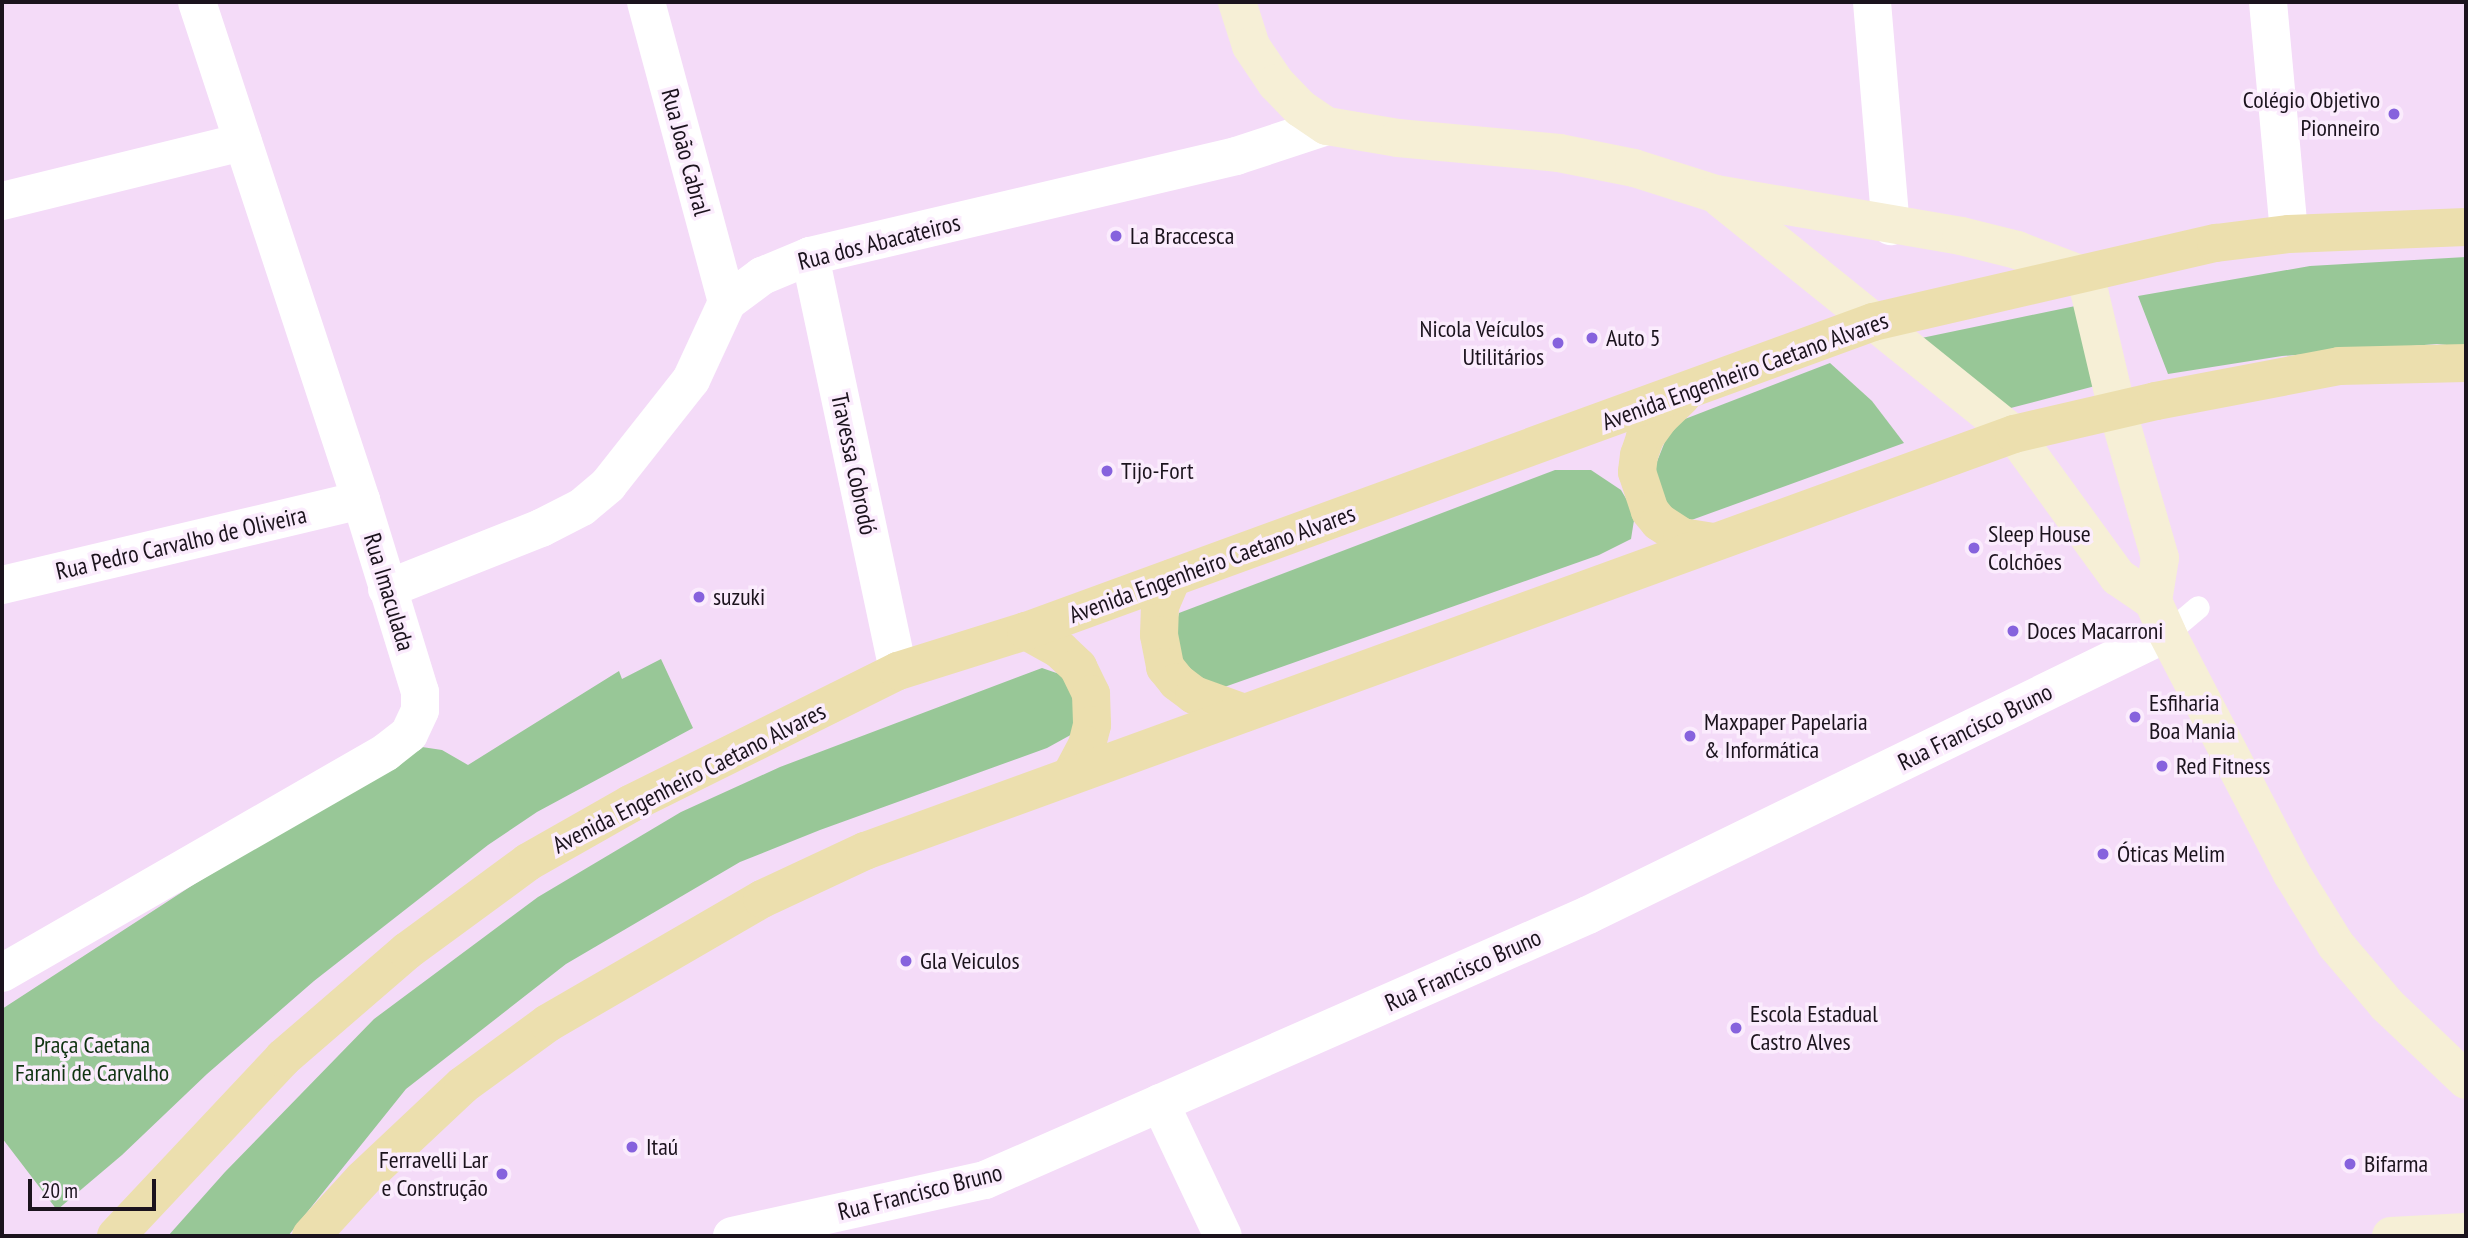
<!DOCTYPE html>
<meta charset="utf-8">
<style>
body{margin:0}
#map{position:relative;width:2468px;height:1238px;overflow:hidden;background:#f4dbf8;font-family:"PT Sans Narrow",sans-serif}
div>[style]{position:absolute}
.green>*{inset:0;background:#98c797}
.lane>*{height:23px;margin:-11.5px;padding:0 11.5px;transform-origin:11.5px;border-radius:11.5px;background:#fff}
.street>*{height:38px;margin:-19px;padding:0 19px;transform-origin:19px;border-radius:19px;background:#fff}
.secondary>*{height:38px;margin:-19px;padding:0 19px;transform-origin:19px;border-radius:19px;background:#f6efd6}
.primary>*{height:38px;margin:-19px;padding:0 19px;transform-origin:19px;border-radius:19px;background:#ecdfae}
.dots>*{width:19px;height:19px;translate:-50% -50%;box-sizing:border-box;border:4px solid #fbecfd;border-radius:50%}
span{translate:-50% -50%;white-space:nowrap;text-align:center;line-height:1.15;-webkit-text-stroke:7px #fbecfd;paint-order:stroke}
.poi-label{font-size:24px;color:#1b131d}
.right{translate:-100% -50%;text-align:right}
.left{translate:0 -50%;text-align:left}
.street-label{font-size:24px;color:#1b131d}
.park-label{font-size:24px;color:#0f3311}
.frame{position:absolute;inset:0;border:4px solid #1b131d;pointer-events:none}
.scale{position:absolute;left:28px;top:1179px;width:128px;height:32px;box-sizing:border-box;border:4px solid #1b131d;border-top:0;padding-left:9px;font-size:21px;line-height:24px;white-space:nowrap;color:#1b131d;-webkit-text-stroke:5px #fbecfd;paint-order:stroke}
</style>
<div id="map">
<div class="green">
<i style="clip-path:polygon(2466px 257px,2466px 347px,2437px 344px,2282px 356px,2168px 374px,2138px 296px,2310px 266px)"></i>
<i style="clip-path:polygon(2085px 304px,2099px 385px,2003px 410px,1912px 340px)"></i>
<i style="clip-path:polygon(1830px 363px,1872px 401px,1904px 443px,1686px 522px,1665px 508px,1652px 474px,1672px 424px)"></i>
<i style="clip-path:polygon(1555px 470px,1591px 470px,1621px 490px,1635px 514px,1631px 539px,1599px 555px,1213px 691px,1190px 676px,1172px 640px,1179px 613px)"></i>
<i style="clip-path:polygon(661px 659px,693px 728px,537px 812px,488px 845px,314px 981px,207px 1074px,122px 1155px,57px 1210px,2px 1138px,2px 1009px,196px 883px,422px 747px,442px 750px,468px 765px,619px 671px,622px 679px)"></i>
<i style="clip-path:polygon(1042px 668px,1071px 678px,1076px 732px,1047px 748px,820px 830px,740px 862px,566px 964px,406px 1089px,288px 1236px,168px 1236px,225px 1172px,374px 1019px,538px 897px,681px 812px,780px 767px)"></i>
</div>
<div class="lane">
<i style="left:2167px;top:633px;width:40px;rotate:-40deg"></i>
</div>
<div class="street">
<i style="left:646px;top:2px;width:311px;rotate:74.9deg"></i>
<i style="left:1872px;top:2px;width:225px;rotate:85.2deg"></i>
<i style="left:2268px;top:2px;width:233px;rotate:84.8deg"></i>
<i style="left:2px;top:201px;width:248px;rotate:-13.8deg"></i>
<i style="left:810px;top:256px;width:424px;rotate:78deg"></i>
<i style="left:2px;top:585px;width:369px;rotate:-13.3deg"></i>
<i style="left:387px;top:589px;width:166px;rotate:-21.6deg"></i>
<i style="left:541px;top:528px;width:46px;rotate:-27.1deg"></i>
<i style="left:582px;top:507px;width:34px;rotate:-40deg"></i>
<i style="left:608px;top:485px;width:134px;rotate:-51.7deg"></i>
<i style="left:691px;top:380px;width:86px;rotate:-65.2deg"></i>
<i style="left:727px;top:302px;width:44px;rotate:-36.6deg"></i>
<i style="left:762px;top:276px;width:52px;rotate:-22.6deg"></i>
<i style="left:810px;top:256px;width:438px;rotate:-13.2deg"></i>
<i style="left:1236px;top:156px;width:96px;rotate:-18.2deg"></i>
<i style="left:2px;top:973px;width:443px;rotate:-29.9deg"></i>
<i style="left:386px;top:752px;width:29px;rotate:-38deg"></i>
<i style="left:409px;top:734px;width:26px;rotate:-65deg"></i>
<i style="left:420px;top:710px;width:18px;rotate:-90deg"></i>
<i style="left:420px;top:692px;width:201px;rotate:-107.1deg"></i>
<i style="left:361px;top:500px;width:524px;rotate:-108.23deg"></i>
<i style="left:1160px;top:1103px;width:147px;rotate:64.7deg"></i>
<i style="left:732px;top:1236px;width:259px;rotate:-12.5deg"></i>
<i style="left:985px;top:1180px;width:659px;rotate:-23.72deg"></i>
<i style="left:1588px;top:915px;width:644px;rotate:-25.97deg"></i>
</div>
<div class="secondary">
<i style="left:1237px;top:2px;width:46px;rotate:72.3deg"></i>
<i style="left:1251px;top:46px;width:45px;rotate:56deg"></i>
<i style="left:1276px;top:83px;width:35px;rotate:46deg"></i>
<i style="left:1300px;top:108px;width:32px;rotate:34deg"></i>
<i style="left:1327px;top:126px;width:72px;rotate:9.6deg"></i>
<i style="left:1398px;top:138px;width:162px;rotate:5.3deg"></i>
<i style="left:1559px;top:153px;width:76px;rotate:11.3deg"></i>
<i style="left:1634px;top:168px;width:86px;rotate:17.6deg"></i>
<i style="left:1716px;top:194px;width:249px;rotate:9.7deg"></i>
<i style="left:1961px;top:236px;width:58px;rotate:14deg"></i>
<i style="left:2017px;top:250px;width:67px;rotate:20.9deg"></i>
<i style="left:2080px;top:274px;width:18px;rotate:61deg"></i>
<i style="left:2089px;top:290px;width:122px;rotate:76.8deg"></i>
<i style="left:2117px;top:409px;width:155px;rotate:73.9deg"></i>
<i style="left:2160px;top:558px;width:44px;rotate:99.2deg"></i>
<i style="left:2153px;top:601px;width:35px;rotate:66deg"></i>
<i style="left:2167px;top:633px;width:271px;rotate:62.6deg"></i>
<i style="left:2292px;top:874px;width:84px;rotate:58.2deg"></i>
<i style="left:2336px;top:945px;width:79px;rotate:49.6deg"></i>
<i style="left:2387px;top:1005px;width:109px;rotate:43.5deg"></i>
<i style="left:1720px;top:198px;width:377px;rotate:38.8deg"></i>
<i style="left:2014px;top:434px;width:177px;rotate:54deg"></i>
<i style="left:2118px;top:577px;width:42px;rotate:34.4deg"></i>
<i style="left:2391px;top:1236px;width:75px;rotate:-3.1deg"></i>
</div>
<div class="primary">
<i style="left:1682px;top:396px;width:30px;rotate:136deg"></i>
<i style="left:1660px;top:417px;width:26px;rotate:126deg"></i>
<i style="left:1645px;top:438px;width:18px;rotate:109deg"></i>
<i style="left:1639px;top:455px;width:17px;rotate:97deg"></i>
<i style="left:1637px;top:472px;width:41px;rotate:71.6deg"></i>
<i style="left:1650px;top:511px;width:14px;rotate:51deg"></i>
<i style="left:1659px;top:522px;width:27px;rotate:33deg"></i>
<i style="left:1682px;top:537px;width:30px;rotate:9deg"></i>
<i style="left:1172px;top:578px;width:30px;rotate:113deg"></i>
<i style="left:1160px;top:606px;width:29px;rotate:92deg"></i>
<i style="left:1159px;top:635px;width:33px;rotate:79deg"></i>
<i style="left:1165px;top:667px;width:19px;rotate:51deg"></i>
<i style="left:1177px;top:682px;width:21px;rotate:37deg"></i>
<i style="left:1194px;top:695px;width:53px;rotate:19.8deg"></i>
<i style="left:1026px;top:631px;width:39px;rotate:29deg"></i>
<i style="left:1060px;top:650px;width:25px;rotate:43deg"></i>
<i style="left:1078px;top:667px;width:30px;rotate:64deg"></i>
<i style="left:1091px;top:694px;width:31px;rotate:88deg"></i>
<i style="left:1092px;top:725px;width:21px;rotate:104deg"></i>
<i style="left:1087px;top:745px;width:34px;rotate:118deg"></i>
<i style="left:116px;top:1236px;width:244px;rotate:-46.8deg"></i>
<i style="left:283px;top:1058px;width:164px;rotate:-40.8deg"></i>
<i style="left:407px;top:951px;width:150px;rotate:-36.3deg"></i>
<i style="left:528px;top:862px;width:117px;rotate:-29.6deg"></i>
<i style="left:630px;top:804px;width:299px;rotate:-26.4deg"></i>
<i style="left:898px;top:671px;width:134px;rotate:-17.4deg"></i>
<i style="left:1026px;top:631px;width:902px;rotate:-20.04deg"></i>
<i style="left:1873px;top:322px;width:352px;rotate:-13deg"></i>
<i style="left:2216px;top:243px;width:74px;rotate:-7deg"></i>
<i style="left:2289px;top:234px;width:177px;rotate:-2.3deg"></i>
<i style="left:311px;top:1236px;width:77px;rotate:-47.6deg"></i>
<i style="left:363px;top:1179px;width:137px;rotate:-43.2deg"></i>
<i style="left:463px;top:1085px;width:105px;rotate:-36.1deg"></i>
<i style="left:548px;top:1023px;width:247px;rotate:-30.1deg"></i>
<i style="left:762px;top:899px;width:114px;rotate:-25deg"></i>
<i style="left:865px;top:851px;width:1222px;rotate:-19.95deg"></i>
<i style="left:2014px;top:434px;width:146px;rotate:-13.1deg"></i>
<i style="left:2156px;top:401px;width:186px;rotate:-10.8deg"></i>
<i style="left:2339px;top:366px;width:127px;rotate:-1.4deg"></i>
</div>
<div class="dots">
<i style="left:2394px;top:114px;background:#8662dd"></i>
<i style="left:1116px;top:236px;background:#8662dd"></i>
<i style="left:1592px;top:338px;background:#8662dd"></i>
<i style="left:1558px;top:343px;background:#8662dd"></i>
<i style="left:1107px;top:471px;background:#8662dd"></i>
<i style="left:1974px;top:548px;background:#8662dd"></i>
<i style="left:699px;top:597px;background:#8662dd"></i>
<i style="left:2013px;top:631px;background:#8662dd"></i>
<i style="left:2135px;top:717px;background:#8662dd"></i>
<i style="left:1690px;top:736px;background:#8662dd"></i>
<i style="left:2162px;top:766px;background:#8662dd"></i>
<i style="left:2103px;top:854px;background:#8662dd"></i>
<i style="left:906px;top:961px;background:#8662dd"></i>
<i style="left:1736px;top:1028px;background:#8662dd"></i>
<i style="left:632px;top:1147px;background:#8662dd"></i>
<i style="left:2350px;top:1164px;background:#8662dd"></i>
<i style="left:502px;top:1174px;background:#8662dd"></i>
</div>
<div class="poi-label">
<span class="right" style="left:2380px;top:114px">Colégio Objetivo<br>Pionneiro</span>
<span class="left" style="left:1130px;top:236px">La Braccesca</span>
<span class="right" style="left:1544px;top:343px">Nicola Veículos<br>Utilitários</span>
<span class="left" style="left:1606px;top:338px">Auto 5</span>
<span class="left" style="left:1121px;top:471px">Tijo-Fort</span>
<span class="left" style="left:1988px;top:548px">Sleep House<br>Colchões</span>
<span class="left" style="left:713px;top:597px">suzuki</span>
<span class="left" style="left:2027px;top:631px">Doces Macarroni</span>
<span class="left" style="left:2149px;top:717px">Esfiharia<br>Boa Mania</span>
<span class="left" style="left:1704px;top:736px">Maxpaper Papelaria<br>&amp; Informática</span>
<span class="left" style="left:2176px;top:766px">Red Fitness</span>
<span class="left" style="left:2117px;top:854px">Óticas Melim</span>
<span class="left" style="left:920px;top:961px">Gla Veiculos</span>
<span class="left" style="left:1750px;top:1028px">Escola Estadual<br>Castro Alves</span>
<span class="left" style="left:646px;top:1147px">Itaú</span>
<span class="right" style="left:488px;top:1174px">Ferravelli Lar<br>e Construção</span>
<span class="left" style="left:2364px;top:1164px">Bifarma</span>
</div>
<div class="street-label">
<span style="left:686px;top:152px;rotate:75deg">Rua João Cabral</span>
<span style="left:879px;top:242px;rotate:-14deg">Rua dos Abacateiros</span>
<span style="left:1745px;top:371px;rotate:-20deg">Avenida Engenheiro Caetano Alvares</span>
<span style="left:854px;top:464px;rotate:78deg">Travessa Cobrodó</span>
<span style="left:181px;top:543px;rotate:-13deg">Rua Pedro Carvalho de Oliveira</span>
<span style="left:1212px;top:564px;rotate:-20deg">Avenida Engenheiro Caetano Alvares</span>
<span style="left:389px;top:592px;rotate:73deg">Rua Imaculada</span>
<span style="left:1975px;top:727px;rotate:-26deg">Rua Francisco Bruno</span>
<span style="left:689px;top:778px;rotate:-27deg">Avenida Engenheiro Caetano Alvares</span>
<span style="left:1463px;top:970px;rotate:-24deg">Rua Francisco Bruno</span>
<span style="left:920px;top:1192px;rotate:-14deg">Rua Francisco Bruno</span>
</div>
<div class="park-label">
<span style="left:92px;top:1059px">Praça Caetana<br>Farani de Carvalho</span>
</div>
<div class="frame"></div>
<div class="scale">20 m</div>
</div>
